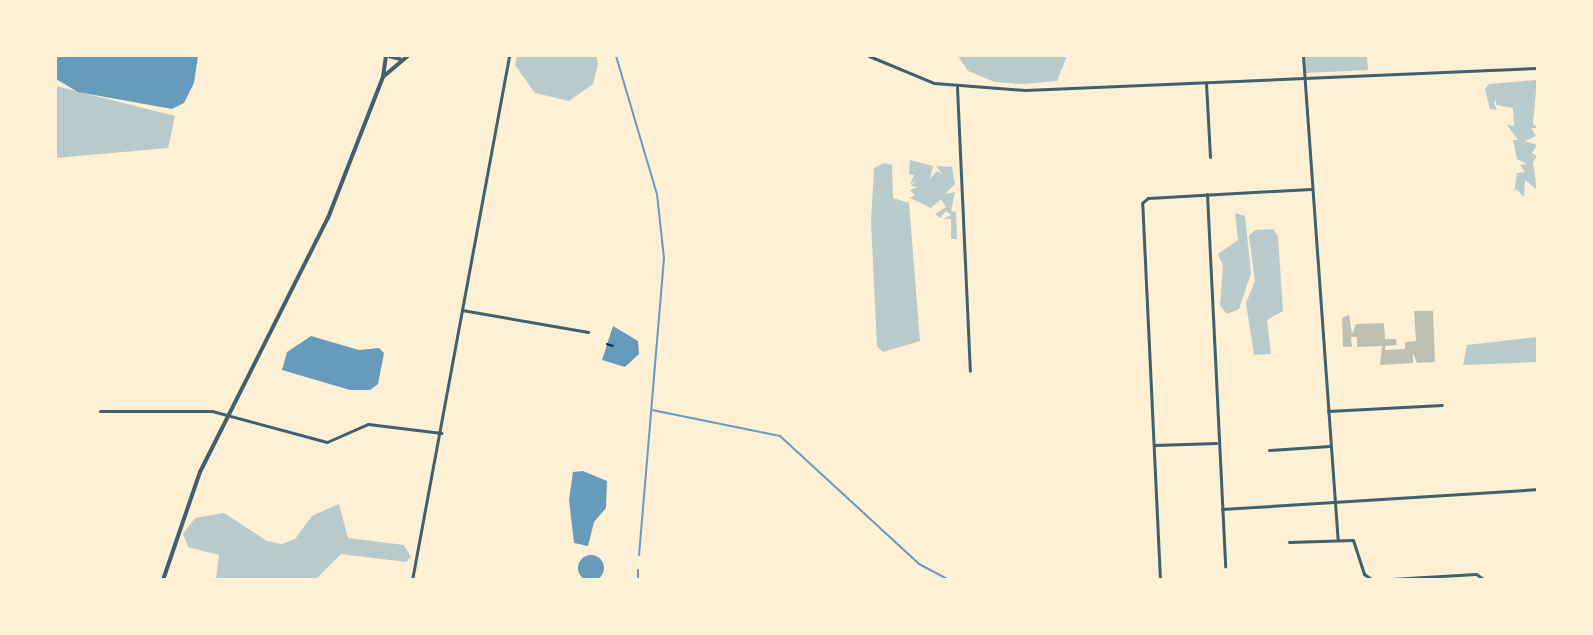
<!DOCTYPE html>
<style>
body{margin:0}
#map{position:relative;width:1593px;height:635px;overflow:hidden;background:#fdf0d5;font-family:"Work Sans",sans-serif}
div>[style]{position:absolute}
.green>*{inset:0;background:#b9caca}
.water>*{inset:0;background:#669bbc}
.round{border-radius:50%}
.stream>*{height:2px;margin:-1px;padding:0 1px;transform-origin:1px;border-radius:1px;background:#669bbc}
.building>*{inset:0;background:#bec0b2}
.path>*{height:1.5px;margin:-0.75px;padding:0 0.75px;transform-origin:0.75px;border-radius:0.75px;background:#003049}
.minor>*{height:3px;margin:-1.5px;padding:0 1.5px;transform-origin:1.5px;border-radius:1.5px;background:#3f606c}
.tertiary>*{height:4px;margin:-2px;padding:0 2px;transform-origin:2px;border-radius:2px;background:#3f606c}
span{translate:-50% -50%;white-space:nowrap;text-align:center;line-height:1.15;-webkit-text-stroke:5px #fdf0d5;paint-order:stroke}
.frame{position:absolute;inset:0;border:57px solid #fdf0d5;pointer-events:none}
</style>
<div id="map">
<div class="green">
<i style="clip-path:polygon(517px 56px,596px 56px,598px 64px,593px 84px,569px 101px,535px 93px,515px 65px)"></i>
<i style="clip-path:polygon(958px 56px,1006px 57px,1067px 56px,1057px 81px,1023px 84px,995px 82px,968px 71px)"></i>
<i style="clip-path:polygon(1305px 56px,1367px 56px,1368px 70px,1306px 73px)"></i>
<i style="clip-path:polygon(1537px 80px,1533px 124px,1537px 128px,1531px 128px,1536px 136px,1525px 141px,1537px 145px,1532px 153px,1537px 156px,1533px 162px,1537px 190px,1525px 180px,1524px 197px,1516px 189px,1514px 193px,1517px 173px,1525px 172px,1520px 165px,1527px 164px,1517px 159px,1513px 140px,1518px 140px,1507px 125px,1514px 126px,1513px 108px,1496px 105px,1496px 99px,1494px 103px,1497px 110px,1490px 109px,1485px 89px,1489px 84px)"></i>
<i style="clip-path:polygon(56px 86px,175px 116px,168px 148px,56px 158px)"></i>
<i style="clip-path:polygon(910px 160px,933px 166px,930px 179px,937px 171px,943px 175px,936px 166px,952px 167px,955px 184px,945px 194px,955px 192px,951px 211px,956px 212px,957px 239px,951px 239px,951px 219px,943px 219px,951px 215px,946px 211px,940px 218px,935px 214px,946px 207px,941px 199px,931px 208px,910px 198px,915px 195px,910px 190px,918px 187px,911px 186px,917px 179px,910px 185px,914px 175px,909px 174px)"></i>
<i style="clip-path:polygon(884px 163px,892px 165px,893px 198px,909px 203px,920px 341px,883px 352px,877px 346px,871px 221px,874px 168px)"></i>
<i style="clip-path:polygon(1235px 213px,1245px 216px,1251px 273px,1239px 309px,1227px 314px,1220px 306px,1223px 266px,1218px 254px,1238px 240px)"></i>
<i style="clip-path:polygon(1273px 229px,1278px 236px,1283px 311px,1267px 320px,1271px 354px,1254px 355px,1246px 303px,1255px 281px,1249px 236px,1255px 230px)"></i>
<i style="clip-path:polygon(1537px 337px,1537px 362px,1463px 365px,1467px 345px)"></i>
<i style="clip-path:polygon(339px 504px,348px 538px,404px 545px,411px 557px,406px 562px,341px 554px,316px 579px,216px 579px,219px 555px,188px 547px,183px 534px,195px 518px,224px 513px,267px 541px,282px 544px,295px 539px,312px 516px)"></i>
</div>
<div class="water">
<i style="clip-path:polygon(56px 56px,198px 56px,194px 83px,184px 103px,172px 109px,78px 92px,56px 79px)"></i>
<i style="clip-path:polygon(613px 326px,638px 341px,639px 354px,625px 367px,602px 360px)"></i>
<i style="clip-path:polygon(311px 336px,359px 350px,379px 348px,384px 353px,378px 384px,370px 390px,350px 390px,282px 370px,287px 352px)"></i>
<i style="clip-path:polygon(583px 471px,607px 481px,606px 508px,594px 522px,588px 546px,574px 543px,569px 500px,573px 472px)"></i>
<i class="round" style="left:578px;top:555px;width:26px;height:26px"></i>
</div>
<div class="stream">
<i style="left:616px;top:56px;width:144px;rotate:73.5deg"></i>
<i style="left:657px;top:194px;width:64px;rotate:83.8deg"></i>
<i style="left:664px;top:258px;width:298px;rotate:94.8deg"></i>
<i style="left:652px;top:410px;width:131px;rotate:11.5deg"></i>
<i style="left:780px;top:436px;width:189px;rotate:42.6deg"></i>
<i style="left:919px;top:564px;width:34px;rotate:28deg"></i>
<i style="left:638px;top:570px;width:10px;rotate:90deg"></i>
</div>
<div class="building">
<i style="clip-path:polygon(1414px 311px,1433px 311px,1435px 362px,1417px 363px,1413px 353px,1413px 363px,1380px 365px,1382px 346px,1357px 347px,1357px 337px,1351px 337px,1352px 347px,1343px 347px,1342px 318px,1349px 315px,1352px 334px,1356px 324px,1384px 323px,1385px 339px,1396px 339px,1397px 345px,1385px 346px,1385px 350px,1405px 349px,1405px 342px,1416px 341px)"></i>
</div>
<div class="path">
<i style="left:607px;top:344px;width:6px;rotate:18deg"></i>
</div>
<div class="minor">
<i style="left:869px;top:56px;width:70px;rotate:22.6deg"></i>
<i style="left:934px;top:83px;width:91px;rotate:4.4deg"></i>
<i style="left:1025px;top:90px;width:513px;rotate:-2.46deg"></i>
<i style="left:1303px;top:56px;width:485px;rotate:85.9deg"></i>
<i style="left:1206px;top:83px;width:74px;rotate:86.9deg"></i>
<i style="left:957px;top:87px;width:284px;rotate:87.4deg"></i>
<i style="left:1207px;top:194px;width:373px;rotate:87.2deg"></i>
<i style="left:462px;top:310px;width:128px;rotate:9.9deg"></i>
<i style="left:100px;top:411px;width:112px"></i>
<i style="left:212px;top:411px;width:119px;rotate:15.1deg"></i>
<i style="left:327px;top:442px;width:45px;rotate:-23.7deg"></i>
<i style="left:368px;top:424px;width:74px;rotate:7deg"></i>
<i style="left:1328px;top:411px;width:114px;rotate:-3deg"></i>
<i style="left:1155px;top:445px;width:61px;rotate:-1.9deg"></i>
<i style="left:1269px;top:450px;width:61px;rotate:-3.8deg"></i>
<i style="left:1222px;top:509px;width:317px;rotate:-3.6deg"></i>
<i style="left:1289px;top:542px;width:64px;rotate:-1.8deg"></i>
<i style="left:1353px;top:540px;width:36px;rotate:72deg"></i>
<i style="left:1364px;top:574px;width:11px;rotate:34deg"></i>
<i style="left:412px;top:580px;width:533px;rotate:-79.51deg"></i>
<i style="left:1160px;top:580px;width:377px;rotate:-92.7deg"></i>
<i style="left:1142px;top:203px;width:8px;rotate:-40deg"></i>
<i style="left:1148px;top:198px;width:163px;rotate:-3.2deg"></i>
<i style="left:1374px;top:580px;width:102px;rotate:-3.4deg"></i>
<i style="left:1476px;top:574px;width:11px;rotate:34deg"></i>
</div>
<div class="tertiary">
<i style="left:389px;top:56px;width:11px;rotate:15deg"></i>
<i style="left:384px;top:76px;width:31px;rotate:-40deg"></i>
<i style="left:163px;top:580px;width:114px;rotate:-71.1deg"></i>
<i style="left:200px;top:472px;width:284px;rotate:-63.3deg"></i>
<i style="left:328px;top:218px;width:151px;rotate:-68.7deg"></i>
<i style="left:383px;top:77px;width:21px;rotate:-82deg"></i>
</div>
<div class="frame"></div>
</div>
